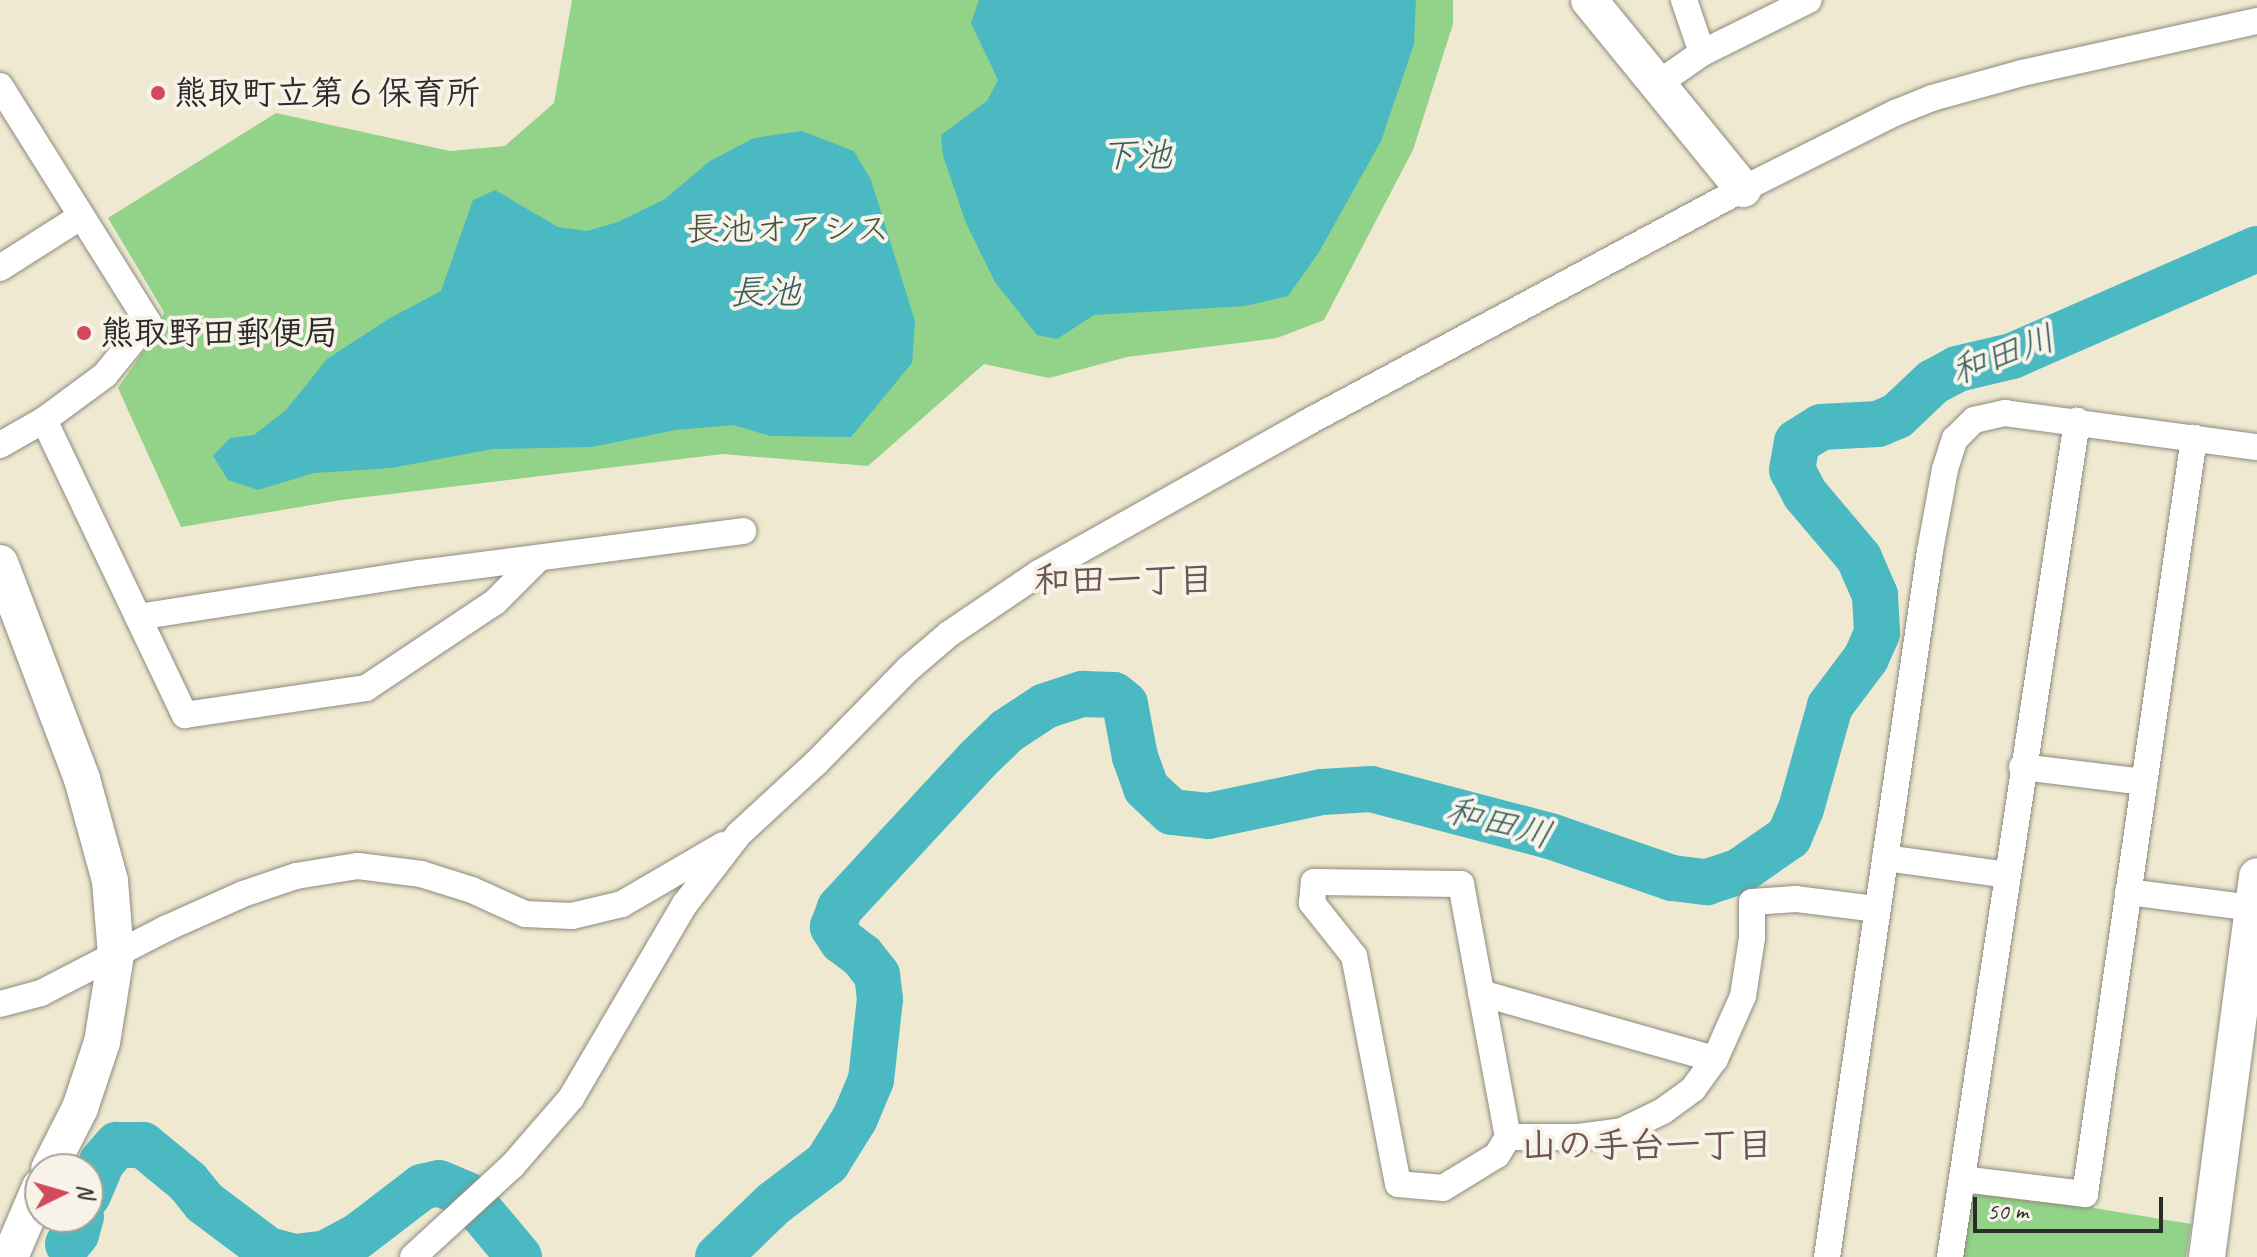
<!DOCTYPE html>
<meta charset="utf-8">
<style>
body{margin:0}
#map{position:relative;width:2257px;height:1257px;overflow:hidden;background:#efe9d1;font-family:Caveat,"Klee One",sans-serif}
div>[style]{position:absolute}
.green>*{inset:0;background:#93d289}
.water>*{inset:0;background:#4ab9c1}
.river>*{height:46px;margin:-23px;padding:0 23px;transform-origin:23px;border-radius:23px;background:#4ab9c1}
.roads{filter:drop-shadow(0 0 2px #8d8a7e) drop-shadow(0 0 2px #8d8a7e)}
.street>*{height:26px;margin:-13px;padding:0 13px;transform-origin:13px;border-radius:13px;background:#fff}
.secondary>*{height:36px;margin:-18px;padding:0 18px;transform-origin:18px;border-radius:18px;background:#fff}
.dots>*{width:22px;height:22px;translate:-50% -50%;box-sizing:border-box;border:4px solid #f7f3e8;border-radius:50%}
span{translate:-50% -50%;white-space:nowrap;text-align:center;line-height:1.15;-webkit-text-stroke:8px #f7f3e8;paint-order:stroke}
.poi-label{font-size:34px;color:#2b2b2b;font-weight:700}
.left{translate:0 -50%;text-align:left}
.park-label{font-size:34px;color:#455542}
.water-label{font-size:36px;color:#365d60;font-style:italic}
.neighbourhood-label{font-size:36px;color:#6f5552;font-weight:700}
.north{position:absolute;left:24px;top:1153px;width:80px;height:80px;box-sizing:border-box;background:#f7f3e8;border:2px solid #a5a39c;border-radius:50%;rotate:85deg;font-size:22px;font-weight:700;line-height:32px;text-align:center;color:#2b2b2b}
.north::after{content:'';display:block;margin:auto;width:28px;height:36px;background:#d1495b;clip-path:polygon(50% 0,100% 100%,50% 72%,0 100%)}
.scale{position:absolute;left:1973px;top:1197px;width:190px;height:36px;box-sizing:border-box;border:4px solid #2b2b2b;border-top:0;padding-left:10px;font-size:24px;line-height:28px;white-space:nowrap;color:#2b2b2b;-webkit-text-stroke:6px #f7f3e8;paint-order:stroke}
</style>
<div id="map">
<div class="green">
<i style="clip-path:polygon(572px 0,1453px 0,1453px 24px,1413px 150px,1324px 320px,1277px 338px,1127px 357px,1049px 378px,984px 364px,868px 466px,723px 454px,341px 500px,181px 527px,118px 388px,160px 327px,164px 312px,108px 218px,276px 113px,450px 151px,505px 146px,554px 103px)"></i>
<i style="clip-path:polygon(1962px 1179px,2085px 1194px,2094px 1208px,2191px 1224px,2186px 1257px,1950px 1257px)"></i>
</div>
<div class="water">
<i style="clip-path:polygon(979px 0,1416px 0,1414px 44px,1381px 141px,1319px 252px,1288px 296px,1245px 306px,1094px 315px,1057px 339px,1037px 335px,995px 282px,966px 223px,943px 156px,941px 135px,987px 101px,998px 80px,971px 23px)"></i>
<i style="clip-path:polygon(802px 131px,854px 151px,871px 180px,915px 321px,912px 363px,851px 437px,770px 436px,733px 425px,676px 430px,592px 447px,493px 449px,391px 468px,314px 473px,258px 490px,228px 480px,213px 456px,230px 438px,254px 435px,286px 410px,327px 359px,390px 318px,441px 291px,473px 200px,495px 190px,558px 227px,587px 231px,618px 222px,665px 199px,710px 161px,754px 138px)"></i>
</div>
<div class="river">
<i style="left:88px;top:1195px;width:36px;rotate:-67deg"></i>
<i style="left:102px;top:1162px;width:23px;rotate:-49deg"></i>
<i style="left:117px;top:1145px;width:26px"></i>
<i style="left:143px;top:1145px;width:58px;rotate:39.4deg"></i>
<i style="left:188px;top:1182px;width:26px;rotate:51deg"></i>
<i style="left:204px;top:1202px;width:80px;rotate:36.9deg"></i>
<i style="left:268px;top:1250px;width:28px;rotate:15deg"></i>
<i style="left:295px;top:1257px;width:31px;rotate:-7deg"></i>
<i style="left:326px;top:1253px;width:36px;rotate:-28deg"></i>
<i style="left:358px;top:1236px;width:81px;rotate:-37.4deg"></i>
<i style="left:422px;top:1187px;width:17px;rotate:-13deg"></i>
<i style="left:439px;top:1183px;width:30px;rotate:23deg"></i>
<i style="left:467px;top:1195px;width:81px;rotate:50deg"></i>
<i style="left:68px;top:1244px;width:13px;rotate:-51deg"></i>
<i style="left:76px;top:1234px;width:18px;rotate:-74deg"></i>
<i style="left:718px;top:1257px;width:76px;rotate:-43.9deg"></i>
<i style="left:773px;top:1204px;width:68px;rotate:-37.2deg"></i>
<i style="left:827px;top:1163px;width:53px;rotate:-58.1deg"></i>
<i style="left:855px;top:1118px;width:41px;rotate:-67.2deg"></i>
<i style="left:871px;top:1080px;width:81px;rotate:-83.7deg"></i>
<i style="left:880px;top:999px;width:24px;rotate:-97deg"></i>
<i style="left:877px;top:975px;width:24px;rotate:-128deg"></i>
<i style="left:862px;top:956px;width:25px;rotate:-143deg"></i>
<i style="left:842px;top:941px;width:17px;rotate:-123deg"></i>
<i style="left:833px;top:927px;width:20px;rotate:-70deg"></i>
<i style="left:840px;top:908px;width:202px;rotate:-47.2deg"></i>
<i style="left:977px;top:760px;width:42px;rotate:-44deg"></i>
<i style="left:1007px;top:731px;width:45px;rotate:-33.3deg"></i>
<i style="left:1045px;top:706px;width:40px;rotate:-18deg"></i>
<i style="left:1083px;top:694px;width:31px;rotate:2deg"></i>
<i style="left:1114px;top:695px;width:14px;rotate:39deg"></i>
<i style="left:1125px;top:704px;width:54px;rotate:79.3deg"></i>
<i style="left:1135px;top:757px;width:33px;rotate:70deg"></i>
<i style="left:1146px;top:788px;width:35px;rotate:43deg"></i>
<i style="left:1172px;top:812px;width:36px;rotate:6deg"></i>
<i style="left:1208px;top:816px;width:116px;rotate:-11.9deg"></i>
<i style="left:1322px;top:792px;width:49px;rotate:-3.5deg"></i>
<i style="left:1371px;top:789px;width:185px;rotate:14.7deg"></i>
<i style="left:1550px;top:836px;width:129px;rotate:19deg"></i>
<i style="left:1672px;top:878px;width:35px;rotate:7deg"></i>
<i style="left:1707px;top:882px;width:35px;rotate:-18deg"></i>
<i style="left:1740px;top:871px;width:60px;rotate:-34.8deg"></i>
<i style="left:1789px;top:837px;width:30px;rotate:-67deg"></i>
<i style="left:1801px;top:809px;width:107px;rotate:-74.3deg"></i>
<i style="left:1830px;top:706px;width:60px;rotate:-53.1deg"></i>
<i style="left:1866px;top:658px;width:27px;rotate:-66deg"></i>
<i style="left:1877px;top:633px;width:38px;rotate:-93deg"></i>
<i style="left:1875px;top:595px;width:40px;rotate:-113.4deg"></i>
<i style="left:1859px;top:558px;width:84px;rotate:-130.2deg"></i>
<i style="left:1805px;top:494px;width:27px;rotate:-118deg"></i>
<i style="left:1792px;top:470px;width:28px;rotate:-80deg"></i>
<i style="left:1797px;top:442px;width:28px;rotate:-32deg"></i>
<i style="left:1821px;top:427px;width:57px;rotate:-3deg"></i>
<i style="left:1878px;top:424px;width:21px;rotate:-23deg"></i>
<i style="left:1897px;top:416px;width:50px;rotate:-43.4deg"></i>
<i style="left:1933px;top:382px;width:27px;rotate:-28deg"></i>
<i style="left:1957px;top:369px;width:57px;rotate:-13.3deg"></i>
<i style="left:2012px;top:356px;width:267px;rotate:-23.6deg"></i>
</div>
<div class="roads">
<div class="street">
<i style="left:1684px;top:0;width:56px;rotate:71.2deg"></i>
<i style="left:1659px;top:83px;width:52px;rotate:-34.9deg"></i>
<i style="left:1702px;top:53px;width:119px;rotate:-26.4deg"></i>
<i style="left:0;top:86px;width:279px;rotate:57.9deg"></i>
<i style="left:148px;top:322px;width:68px;rotate:129.1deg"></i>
<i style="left:105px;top:375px;width:76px;rotate:143.6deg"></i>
<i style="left:44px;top:420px;width:51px;rotate:150.4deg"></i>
<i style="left:0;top:268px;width:95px;rotate:-32.5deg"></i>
<i style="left:44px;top:420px;width:327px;rotate:64.5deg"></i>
<i style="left:185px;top:715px;width:183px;rotate:-8.5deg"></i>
<i style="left:366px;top:688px;width:155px;rotate:-33.7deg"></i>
<i style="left:495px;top:602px;width:59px;rotate:-45deg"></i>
<i style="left:138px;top:617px;width:285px;rotate:-8.9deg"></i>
<i style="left:420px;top:573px;width:326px;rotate:-7.4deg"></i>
<i style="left:2022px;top:767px;width:123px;rotate:7deg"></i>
<i style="left:1885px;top:858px;width:123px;rotate:7.9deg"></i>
<i style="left:1314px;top:882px;width:147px;rotate:0.8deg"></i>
<i style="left:1461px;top:884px;width:257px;rotate:79.5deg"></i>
<i style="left:1508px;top:1137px;width:21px;rotate:121deg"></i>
<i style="left:1497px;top:1155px;width:63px;rotate:148.6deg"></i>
<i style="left:1443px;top:1188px;width:45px;rotate:-174.9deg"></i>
<i style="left:1398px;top:1184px;width:232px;rotate:-100.9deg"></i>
<i style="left:1354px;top:956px;width:68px;rotate:-128.4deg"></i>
<i style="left:1312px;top:903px;width:21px;rotate:-85deg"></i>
<i style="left:2128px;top:892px;width:126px;rotate:7.3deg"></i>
<i style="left:1481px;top:993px;width:243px;rotate:15.8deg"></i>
<i style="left:0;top:1004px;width:42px;rotate:-15deg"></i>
<i style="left:41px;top:993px;width:142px;rotate:-27.3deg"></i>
<i style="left:167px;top:928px;width:83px;rotate:-24.1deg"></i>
<i style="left:243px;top:894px;width:56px;rotate:-18.8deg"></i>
<i style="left:296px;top:876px;width:63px;rotate:-9.2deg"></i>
<i style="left:358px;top:866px;width:64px;rotate:7.2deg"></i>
<i style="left:421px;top:874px;width:53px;rotate:17.4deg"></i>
<i style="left:472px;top:890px;width:58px;rotate:24.4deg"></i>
<i style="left:525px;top:914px;width:47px;rotate:2.4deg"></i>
<i style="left:572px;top:916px;width:51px;rotate:-13.5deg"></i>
<i style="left:622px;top:904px;width:117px;rotate:-30.3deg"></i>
<i style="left:1508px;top:1137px;width:71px"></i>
<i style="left:1579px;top:1137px;width:43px;rotate:-7.9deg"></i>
<i style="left:1622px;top:1131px;width:46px;rotate:-26deg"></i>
<i style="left:1663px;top:1111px;width:37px;rotate:-36deg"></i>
<i style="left:1693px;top:1089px;width:37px;rotate:-54deg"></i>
<i style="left:1715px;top:1059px;width:69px;rotate:-66deg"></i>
<i style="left:1743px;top:996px;width:59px;rotate:-81.2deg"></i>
<i style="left:1752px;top:938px;width:36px;rotate:-90deg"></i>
<i style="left:1752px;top:902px;width:44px;rotate:-3.9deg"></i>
<i style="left:1796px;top:899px;width:81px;rotate:7.1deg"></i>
<i style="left:1962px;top:1179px;width:124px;rotate:7deg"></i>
<i style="left:2085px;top:1194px;width:764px;rotate:-81.8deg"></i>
<i style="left:413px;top:1257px;width:136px;rotate:-42.6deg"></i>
<i style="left:513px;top:1165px;width:89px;rotate:-49.1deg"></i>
<i style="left:571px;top:1098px;width:225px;rotate:-59.6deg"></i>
<i style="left:685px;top:904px;width:88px;rotate:-52.4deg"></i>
<i style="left:739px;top:834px;width:105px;rotate:-42.7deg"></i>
<i style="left:816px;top:763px;width:132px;rotate:-45.6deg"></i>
<i style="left:908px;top:669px;width:54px;rotate:-40.5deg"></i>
<i style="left:949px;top:634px;width:109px;rotate:-34.1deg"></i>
<i style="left:1039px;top:573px;width:306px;rotate:-29.3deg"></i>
<i style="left:1306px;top:423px;width:496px;rotate:-28.2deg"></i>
<i style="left:1743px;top:189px;width:170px;rotate:-26.6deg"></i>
<i style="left:1895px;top:113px;width:40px;rotate:-22deg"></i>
<i style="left:1932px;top:98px;width:93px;rotate:-15.5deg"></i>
<i style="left:2022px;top:73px;width:241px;rotate:-12.5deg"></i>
<i style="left:1827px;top:1257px;width:713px;rotate:-81.7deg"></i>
<i style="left:1930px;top:551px;width:83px;rotate:-79.6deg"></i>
<i style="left:1945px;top:469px;width:32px;rotate:-72deg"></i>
<i style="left:1955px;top:439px;width:27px;rotate:-45deg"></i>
<i style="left:1974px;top:420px;width:32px;rotate:-13deg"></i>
<i style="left:2005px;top:413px;width:254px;rotate:7.7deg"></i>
<i style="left:1950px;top:1257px;width:846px;rotate:-81.36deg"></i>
</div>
<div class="secondary">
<i style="left:1589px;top:0;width:244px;rotate:50.8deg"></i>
<i style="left:0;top:563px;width:231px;rotate:69.2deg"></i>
<i style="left:82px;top:779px;width:106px;rotate:74.6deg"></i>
<i style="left:110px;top:881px;width:74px;rotate:85.4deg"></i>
<i style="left:116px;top:955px;width:88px;rotate:99.1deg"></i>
<i style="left:102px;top:1042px;width:70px;rotate:108.4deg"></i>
<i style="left:80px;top:1108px;width:68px;rotate:116.9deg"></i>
<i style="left:10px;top:1257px;width:76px;rotate:-66.8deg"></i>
<i style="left:2207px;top:1257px;width:384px;rotate:-82.5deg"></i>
</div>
</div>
<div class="dots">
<i style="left:158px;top:93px;background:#d1495b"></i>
<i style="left:84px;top:333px;background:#d1495b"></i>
</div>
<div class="poi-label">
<span class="left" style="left:174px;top:93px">熊取町立第６保育所</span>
<span class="left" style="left:100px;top:333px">熊取野田郵便局</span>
</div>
<div class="park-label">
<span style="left:788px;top:229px">長池オアシス</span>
</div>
<div class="water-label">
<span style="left:1136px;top:156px">下池</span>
<span style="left:765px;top:293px">長池</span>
<span style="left:2003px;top:355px;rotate:-20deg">和田川</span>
<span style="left:1499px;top:823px;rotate:15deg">和田川</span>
</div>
<div class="neighbourhood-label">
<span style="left:1124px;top:581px">和田一丁目</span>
<span style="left:1647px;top:1146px">山の手台一丁目</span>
</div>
<div class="north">N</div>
<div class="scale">50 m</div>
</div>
